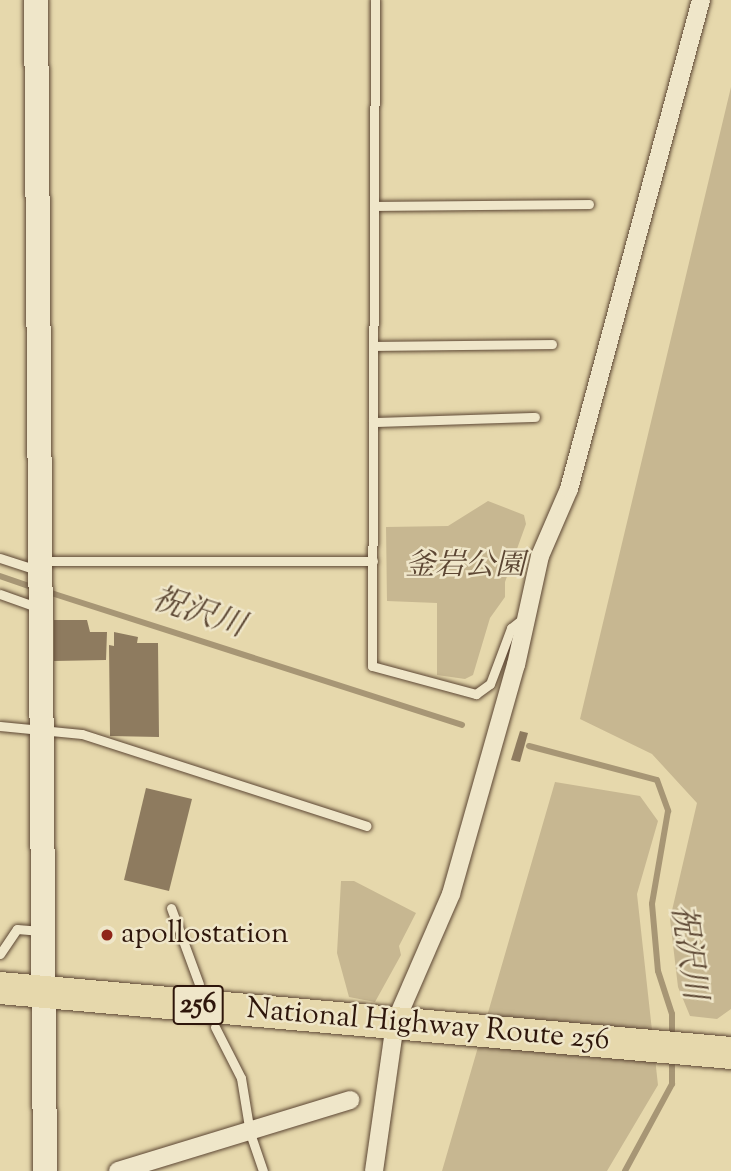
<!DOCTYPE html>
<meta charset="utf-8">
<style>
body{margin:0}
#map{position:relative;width:731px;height:1171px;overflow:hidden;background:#e6d8ac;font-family:"Sorts Mill Goudy","Noto Serif JP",serif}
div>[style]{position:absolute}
.green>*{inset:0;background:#c7b791}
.stream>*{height:6px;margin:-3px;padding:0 3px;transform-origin:3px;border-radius:3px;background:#a79675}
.building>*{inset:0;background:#8e7b5f}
.roads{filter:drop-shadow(0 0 2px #5c4633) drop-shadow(0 0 2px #5c4633)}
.lane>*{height:9px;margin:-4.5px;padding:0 4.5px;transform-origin:4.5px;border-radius:4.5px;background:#efe6c9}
.street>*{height:18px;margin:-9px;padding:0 9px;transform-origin:9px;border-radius:9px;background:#efe6c9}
.secondary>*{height:24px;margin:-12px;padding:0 12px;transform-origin:12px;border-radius:12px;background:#efe6c9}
.highway>*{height:32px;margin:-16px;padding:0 16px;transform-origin:16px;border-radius:16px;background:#e6d8ac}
.dots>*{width:19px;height:19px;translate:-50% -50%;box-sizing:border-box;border:4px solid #efe6c9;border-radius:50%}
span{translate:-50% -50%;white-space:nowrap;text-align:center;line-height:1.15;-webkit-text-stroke:5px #efe6c9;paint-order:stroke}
.shield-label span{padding:2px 5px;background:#efe6c9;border:2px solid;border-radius:5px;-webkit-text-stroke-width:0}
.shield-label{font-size:28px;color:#2e160b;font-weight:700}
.park-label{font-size:30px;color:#5c4633;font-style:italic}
.poi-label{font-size:30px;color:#2e160b}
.left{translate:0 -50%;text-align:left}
.street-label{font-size:30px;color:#2e160b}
.water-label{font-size:32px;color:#5e4935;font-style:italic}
</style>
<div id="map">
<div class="green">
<i style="clip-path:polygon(731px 87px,731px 1009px,717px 1019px,690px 1016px,678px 987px,670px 919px,697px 803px,652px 754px,580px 719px)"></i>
<i style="clip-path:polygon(488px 501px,524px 515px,526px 524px,505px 582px,505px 597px,490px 618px,473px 675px,465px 679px,437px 675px,437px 603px,387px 601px,386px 527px,448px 526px)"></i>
<i style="clip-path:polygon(555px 782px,640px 796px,658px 821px,637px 894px,658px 1085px,607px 1171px,442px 1171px)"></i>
<i style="clip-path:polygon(341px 881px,354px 881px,416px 913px,399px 946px,401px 955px,375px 1002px,349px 997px,337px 953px)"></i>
</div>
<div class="stream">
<i style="left:0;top:576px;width:37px;rotate:19deg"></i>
<i style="left:45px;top:591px;width:438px;rotate:17.8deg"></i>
<i style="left:529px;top:746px;width:132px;rotate:14.9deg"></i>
<i style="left:657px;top:780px;width:33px;rotate:70deg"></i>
<i style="left:668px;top:811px;width:94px;rotate:99.8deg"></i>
<i style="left:652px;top:904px;width:67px;rotate:84.9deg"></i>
<i style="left:658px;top:971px;width:45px;rotate:72deg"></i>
<i style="left:672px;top:1014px;width:25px;rotate:90deg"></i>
<i style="left:625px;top:1171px;width:99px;rotate:-61.6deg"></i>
<i style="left:672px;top:1084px;width:27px;rotate:-90deg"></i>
</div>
<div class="building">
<i style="clip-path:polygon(54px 620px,87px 620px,90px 632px,107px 632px,106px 660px,54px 661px)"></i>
<i style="clip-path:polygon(114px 632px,138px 637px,137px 643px,158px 643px,159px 737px,110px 736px,109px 645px,114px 646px)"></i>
<i style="clip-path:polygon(520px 731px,528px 733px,520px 762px,511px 760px)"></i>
<i style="clip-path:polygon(146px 788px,192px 799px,169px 891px,124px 880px)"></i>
</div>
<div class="roads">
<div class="lane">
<i style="left:375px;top:0;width:666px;rotate:90.26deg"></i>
<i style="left:372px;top:666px;width:108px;rotate:15.1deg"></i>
<i style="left:476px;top:694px;width:17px;rotate:-36deg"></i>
<i style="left:490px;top:684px;width:60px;rotate:-69.4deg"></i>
<i style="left:511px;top:628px;width:16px;rotate:-38deg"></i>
<i style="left:374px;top:206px;width:215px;rotate:-0.5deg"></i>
<i style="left:374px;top:346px;width:178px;rotate:-0.6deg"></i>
<i style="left:373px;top:422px;width:162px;rotate:-1.8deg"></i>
<i style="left:0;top:558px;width:40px;rotate:18deg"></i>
<i style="left:42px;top:561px;width:331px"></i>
<i style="left:0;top:594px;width:41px;rotate:19.7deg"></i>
<i style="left:0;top:726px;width:82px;rotate:5.6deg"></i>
<i style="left:82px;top:734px;width:299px;rotate:17.9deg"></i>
<i style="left:171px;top:908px;width:81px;rotate:69.8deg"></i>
<i style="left:0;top:954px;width:30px;rotate:-56deg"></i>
<i style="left:17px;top:929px;width:24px;rotate:5deg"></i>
<i style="left:215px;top:1027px;width:57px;rotate:63deg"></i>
<i style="left:241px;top:1078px;width:56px;rotate:80.7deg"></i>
<i style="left:250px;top:1133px;width:40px;rotate:71.1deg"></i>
</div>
<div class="street">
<i style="left:118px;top:1171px;width:243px;rotate:-17deg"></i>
<i style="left:374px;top:1171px;width:149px;rotate:-81.9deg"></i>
<i style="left:395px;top:1023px;width:141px;rotate:-66.5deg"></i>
<i style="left:451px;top:894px;width:238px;rotate:-74.2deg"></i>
<i style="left:516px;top:665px;width:112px;rotate:-77.6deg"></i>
<i style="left:540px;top:556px;width:73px;rotate:-66.6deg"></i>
<i style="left:569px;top:489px;width:507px;rotate:-74.89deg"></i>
</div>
<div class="secondary">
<i style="left:36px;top:0;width:1171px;rotate:89.56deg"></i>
</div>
<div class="highway">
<i style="left:0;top:988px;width:734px;rotate:5.08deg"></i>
</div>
</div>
<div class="dots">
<i style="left:107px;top:935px;background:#8f2418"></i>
</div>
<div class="shield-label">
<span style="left:198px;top:1005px">256</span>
</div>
<div class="park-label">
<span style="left:465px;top:567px">釜岩公園</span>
</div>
<div class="poi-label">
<span class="left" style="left:121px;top:935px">apollostation</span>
</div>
<div class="street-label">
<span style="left:428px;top:1026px;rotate:5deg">National Highway Route 256</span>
</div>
<div class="water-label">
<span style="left:198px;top:614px;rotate:18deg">祝沢川</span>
<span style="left:687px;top:952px;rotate:82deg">祝沢川</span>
</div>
</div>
